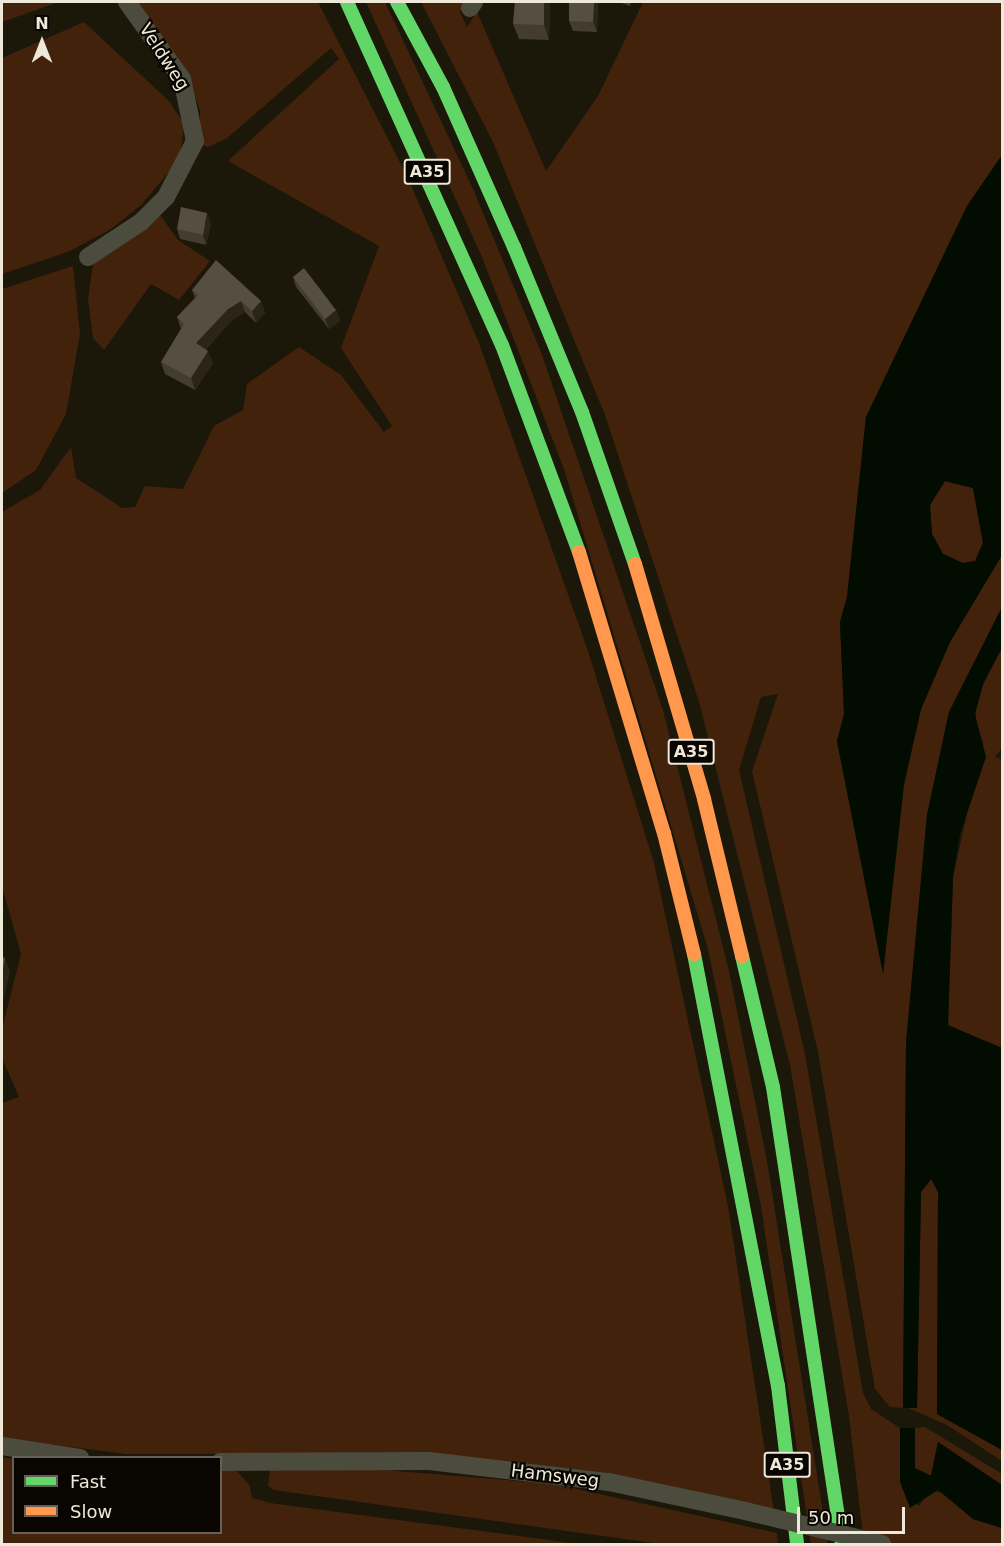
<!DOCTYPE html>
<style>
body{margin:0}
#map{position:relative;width:1004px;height:1546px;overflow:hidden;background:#1b1709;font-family:"DejaVu Sans",sans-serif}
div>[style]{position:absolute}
.green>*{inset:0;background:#43220c}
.water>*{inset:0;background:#020c01}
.street>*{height:18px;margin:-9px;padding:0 9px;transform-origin:9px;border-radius:9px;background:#4c4c3e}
.fast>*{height:14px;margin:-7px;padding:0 7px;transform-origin:7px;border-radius:7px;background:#63d668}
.slow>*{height:14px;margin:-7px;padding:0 7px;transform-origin:7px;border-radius:7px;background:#ff974d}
.street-bridge>*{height:18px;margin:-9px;padding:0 9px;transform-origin:9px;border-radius:9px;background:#4c4c3e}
.wall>*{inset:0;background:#443c2e}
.shaded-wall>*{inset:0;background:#2c2517}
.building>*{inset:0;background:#564e40}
span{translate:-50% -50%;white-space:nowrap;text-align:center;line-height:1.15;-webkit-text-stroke:4.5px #090601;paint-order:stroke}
.shield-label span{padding:2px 4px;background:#090601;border:2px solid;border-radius:4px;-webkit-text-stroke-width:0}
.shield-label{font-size:16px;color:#ede8d8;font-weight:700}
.street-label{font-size:18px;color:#ede8d8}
.frame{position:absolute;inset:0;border:3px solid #ede8d8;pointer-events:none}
.legend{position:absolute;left:12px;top:1456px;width:210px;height:78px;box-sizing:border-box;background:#090601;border:2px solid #646057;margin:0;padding:8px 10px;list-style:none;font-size:18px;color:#ede8d8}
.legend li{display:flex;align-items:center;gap:12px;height:30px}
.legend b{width:30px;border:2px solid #646057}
.north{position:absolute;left:12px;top:12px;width:60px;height:60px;-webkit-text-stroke:4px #090601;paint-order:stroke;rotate:0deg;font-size:16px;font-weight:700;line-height:24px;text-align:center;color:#ede8d8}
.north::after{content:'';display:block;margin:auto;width:21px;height:27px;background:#ede8d8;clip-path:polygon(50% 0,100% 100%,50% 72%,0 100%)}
.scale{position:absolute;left:797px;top:1507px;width:108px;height:27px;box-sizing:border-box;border:3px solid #ede8d8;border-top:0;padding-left:8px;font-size:18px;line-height:21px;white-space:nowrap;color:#ede8d8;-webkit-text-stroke:4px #090601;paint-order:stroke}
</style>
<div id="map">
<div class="green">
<i style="clip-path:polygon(2px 2px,59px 2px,2px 22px)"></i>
<i style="clip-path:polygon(136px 2px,318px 2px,408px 178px,479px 343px,588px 651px,654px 863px,728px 1206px,774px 1512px,377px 1454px,126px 1454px,2px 1438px,2px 1103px,19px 1097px,2px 1058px,2px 1029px,21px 954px,2px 886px,2px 512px,40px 490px,71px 447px,76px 478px,122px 508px,135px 507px,145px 486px,183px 489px,214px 426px,243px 410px,247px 384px,299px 347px,341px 375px,384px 432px,392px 426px,341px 348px,379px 246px,228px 161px,339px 59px,331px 48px,227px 138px,208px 147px,200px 144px,200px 111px,193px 90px)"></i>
<i style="clip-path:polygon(366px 2px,385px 2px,473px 189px,541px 352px,663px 710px,729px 971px,767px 1161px,828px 1544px,811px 1544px,761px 1206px,708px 949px,564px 469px,482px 257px)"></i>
<i style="clip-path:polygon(421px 2px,466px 2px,460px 12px,467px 27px,477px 12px,546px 171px,598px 96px,643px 2px,1002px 2px,1002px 155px,967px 206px,866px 417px,847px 597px,840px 622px,844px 714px,837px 741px,883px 972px,904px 784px,921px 709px,950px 642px,1002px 555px,1002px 607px,949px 712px,927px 815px,906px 1043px,903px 1408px,890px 1407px,875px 1389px,818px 1052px,752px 771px,778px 694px,761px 697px,739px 770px,805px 1054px,863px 1393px,871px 1409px,900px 1428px,900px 1482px,919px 1506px,930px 1490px,944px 1493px,973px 1519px,1002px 1528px,1002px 1544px,864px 1544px,849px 1416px,790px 1065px,700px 705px,605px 415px,493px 142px)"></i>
<i style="clip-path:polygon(84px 22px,169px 101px,184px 124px,180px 159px,141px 205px,111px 229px,70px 251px,2px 274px,2px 58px)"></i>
<i style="clip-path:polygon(158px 212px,178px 240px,210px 261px,179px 300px,151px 284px,104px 350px,93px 338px,88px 299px,94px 258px)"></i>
<i style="clip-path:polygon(73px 266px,80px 334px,66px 414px,36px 470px,2px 493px,2px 289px)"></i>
<i style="clip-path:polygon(945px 481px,973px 488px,983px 543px,975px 561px,963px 563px,943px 554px,932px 534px,930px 505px)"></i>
<i style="clip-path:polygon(1002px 648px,1002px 748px,995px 757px,1002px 759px,1002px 1048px,948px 1026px,953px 877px,983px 742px,975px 725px,977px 697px)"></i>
<i style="clip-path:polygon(932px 1179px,938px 1192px,937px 1414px,1002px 1450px,1002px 1461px,947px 1425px,908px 1408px,917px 1408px,921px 1192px)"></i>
<i style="clip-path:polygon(925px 1427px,1002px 1474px,1002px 1485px,938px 1442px,931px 1476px,915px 1468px,915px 1428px)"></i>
<i style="clip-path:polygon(2px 1457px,13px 1459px,14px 1532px,220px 1532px,221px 1471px,236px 1470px,250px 1486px,252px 1498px,270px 1503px,579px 1544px,2px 1544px)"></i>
<i style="clip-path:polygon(270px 1470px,385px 1470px,554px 1484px,777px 1533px,778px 1544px,660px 1544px,274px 1490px,268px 1486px)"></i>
</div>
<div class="water">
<i style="clip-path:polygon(evenodd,1002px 155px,1002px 555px,950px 642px,921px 709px,904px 784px,883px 974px,837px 741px,844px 714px,840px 622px,847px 597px,866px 417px,967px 206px,1002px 155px,945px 481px,973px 488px,983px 543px,975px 561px,963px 563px,943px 554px,932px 534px,930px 505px,945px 481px)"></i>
<i style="clip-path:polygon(1002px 607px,1002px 648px,984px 681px,975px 714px,986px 757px,960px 834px,953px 877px,948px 1025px,1002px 1048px,1002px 1450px,937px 1414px,938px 1192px,931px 1179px,921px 1192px,917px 1408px,903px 1408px,906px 1043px,927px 815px,949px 712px)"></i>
<i style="clip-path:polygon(900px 1428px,915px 1428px,915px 1468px,931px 1476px,938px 1442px,1002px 1485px,1002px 1528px,973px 1519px,938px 1490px,910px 1508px,900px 1482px)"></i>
</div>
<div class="street">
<i style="left:470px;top:8px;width:7px;rotate:-56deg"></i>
<i style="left:88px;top:257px;width:64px;rotate:-33.4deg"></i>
<i style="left:141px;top:222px;width:35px;rotate:-45deg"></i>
<i style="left:166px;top:197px;width:63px;rotate:-62.6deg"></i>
<i style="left:195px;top:141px;width:63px;rotate:-101.8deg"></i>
<i style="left:182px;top:79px;width:95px;rotate:-125.5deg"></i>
<i style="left:2px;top:1446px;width:79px;rotate:8.7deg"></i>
<i style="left:220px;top:1462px;width:209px;rotate:-0.3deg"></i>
<i style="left:429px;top:1461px;width:181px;rotate:6.7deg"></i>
<i style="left:609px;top:1482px;width:139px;rotate:12deg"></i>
</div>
<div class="fast">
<i style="left:347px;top:2px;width:376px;rotate:65.7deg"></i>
<i style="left:502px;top:345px;width:221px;rotate:69.6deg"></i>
<i style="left:397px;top:2px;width:97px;rotate:61.6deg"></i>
<i style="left:443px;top:87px;width:175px;rotate:66.1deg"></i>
<i style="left:514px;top:247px;width:178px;rotate:67.6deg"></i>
<i style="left:582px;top:412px;width:161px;rotate:70.8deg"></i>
<i style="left:694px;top:954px;width:440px;rotate:79deg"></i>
<i style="left:778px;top:1386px;width:159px;rotate:83.1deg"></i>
<i style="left:742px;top:956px;width:135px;rotate:76.7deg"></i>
<i style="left:773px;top:1087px;width:462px;rotate:81.4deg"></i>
</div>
<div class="slow">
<i style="left:579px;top:552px;width:294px;rotate:73.2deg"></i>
<i style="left:664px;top:833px;width:125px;rotate:76.1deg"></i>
<i style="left:635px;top:564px;width:245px;rotate:73.6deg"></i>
<i style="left:704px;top:799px;width:162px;rotate:76.4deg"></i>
</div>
<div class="street-bridge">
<i style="left:745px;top:1511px;width:141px;rotate:13.5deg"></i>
</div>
<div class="wall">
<i style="clip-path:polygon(515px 2px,550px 2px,549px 40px,519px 39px,513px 24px)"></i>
<i style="clip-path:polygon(569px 2px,598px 2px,597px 32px,573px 31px,569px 21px)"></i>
<i style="clip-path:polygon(619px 2px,631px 2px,630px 6px)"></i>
<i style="clip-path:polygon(211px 223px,206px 245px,180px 239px,177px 229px)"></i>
<i style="clip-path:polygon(293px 277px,336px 310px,340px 321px,329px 329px,296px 287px)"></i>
<i style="clip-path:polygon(192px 290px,261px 301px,265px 313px,256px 323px,245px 312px,232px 320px,206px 349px,213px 363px,195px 390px,165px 374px,161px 362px,181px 329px,177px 317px,195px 298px)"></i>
</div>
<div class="shaded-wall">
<i style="clip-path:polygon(544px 2px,550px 2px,549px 40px,544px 25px)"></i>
<i style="clip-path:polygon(594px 2px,598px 2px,597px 32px,593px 22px)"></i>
<i style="clip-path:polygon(207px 213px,211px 223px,206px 245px,203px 235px)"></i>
<i style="clip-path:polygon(241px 301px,245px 312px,232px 320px,200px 355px,196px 343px,228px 309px)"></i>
<i style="clip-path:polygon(261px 301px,265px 313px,256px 323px,252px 311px)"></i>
<i style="clip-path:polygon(336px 310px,340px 321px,329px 329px,325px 319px)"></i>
<i style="clip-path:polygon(208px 351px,213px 363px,195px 390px,191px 378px)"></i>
<i style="clip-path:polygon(5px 958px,10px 971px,2px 1006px,2px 975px)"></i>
</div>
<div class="building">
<i style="clip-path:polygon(515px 2px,544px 2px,544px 25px,513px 24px)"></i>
<i style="clip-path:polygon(569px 2px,594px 2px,593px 22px,569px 21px)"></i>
<i style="clip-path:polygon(181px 207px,207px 213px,203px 235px,177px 229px)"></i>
<i style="clip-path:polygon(216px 260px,261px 301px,252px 311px,241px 301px,228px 309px,196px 343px,208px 351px,191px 378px,161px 362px,184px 324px,177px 317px,198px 295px,192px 290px)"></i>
<i style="clip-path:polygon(304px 268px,336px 310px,325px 319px,293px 277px)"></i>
<i style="clip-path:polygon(2px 957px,5px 958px,2px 975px)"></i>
</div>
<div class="shield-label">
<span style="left:427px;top:172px">A35</span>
<span style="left:691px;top:752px">A35</span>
<span style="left:787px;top:1465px">A35</span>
</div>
<div class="street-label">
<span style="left:164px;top:57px;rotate:57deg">Veldweg</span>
<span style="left:555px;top:1476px;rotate:7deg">Hamsweg</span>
</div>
<div class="frame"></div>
<ul class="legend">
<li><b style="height:8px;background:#63d668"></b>Fast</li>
<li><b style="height:8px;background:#ff974d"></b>Slow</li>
</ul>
<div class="north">N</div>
<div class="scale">50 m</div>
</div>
